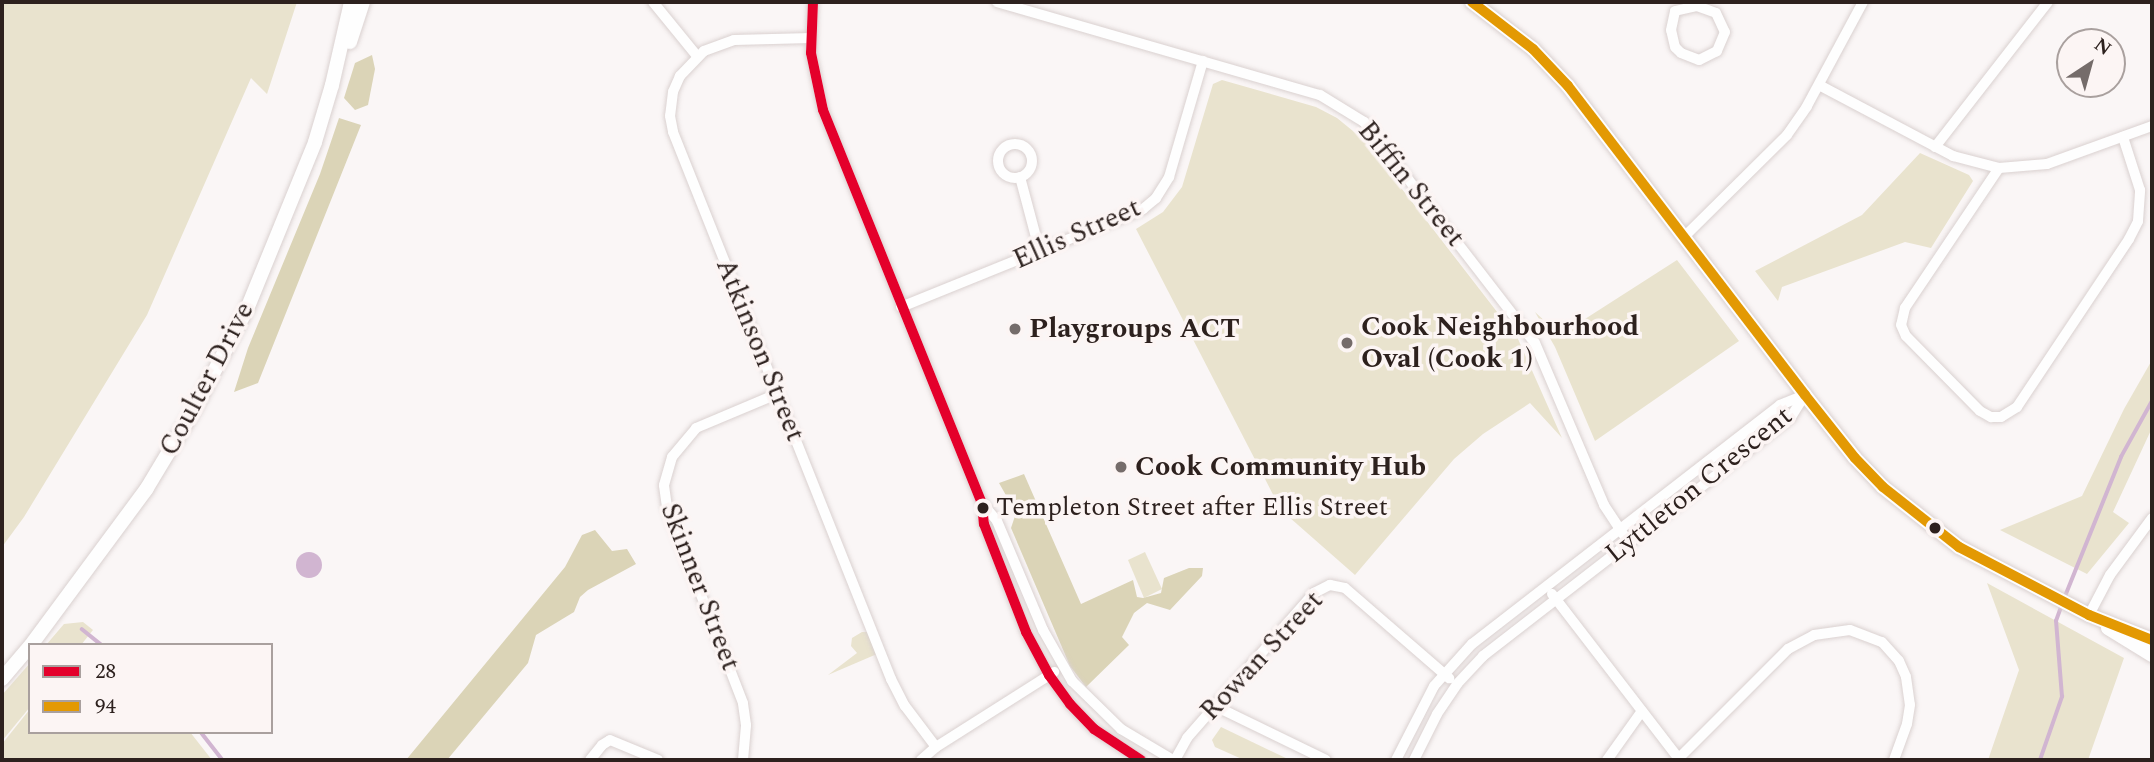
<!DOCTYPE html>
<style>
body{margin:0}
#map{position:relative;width:2154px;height:762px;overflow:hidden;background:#faf6f6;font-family:Spectral,serif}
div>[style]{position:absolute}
.green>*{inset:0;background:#e9e3ce}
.forest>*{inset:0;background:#dbd4b7}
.water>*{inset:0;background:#d1b5d1}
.round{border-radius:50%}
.stream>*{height:3.5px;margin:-1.75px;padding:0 1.75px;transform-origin:1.75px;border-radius:1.75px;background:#d1b5d1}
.roads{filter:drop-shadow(0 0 2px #dad1d0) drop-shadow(0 0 2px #dad1d0)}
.minor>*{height:10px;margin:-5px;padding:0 5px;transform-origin:5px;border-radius:5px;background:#fefefe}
.minor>.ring{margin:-5px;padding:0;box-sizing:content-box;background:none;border:10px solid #fefefe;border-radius:50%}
.major>*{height:14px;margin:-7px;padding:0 7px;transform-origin:7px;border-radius:7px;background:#fefefe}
.bus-1>*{height:10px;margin:-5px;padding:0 5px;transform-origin:5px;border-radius:5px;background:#e4002b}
.bus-2>*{height:10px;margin:-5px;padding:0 5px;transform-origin:5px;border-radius:5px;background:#e39903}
.dots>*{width:19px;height:19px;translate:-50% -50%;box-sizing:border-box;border:4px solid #fcf5f4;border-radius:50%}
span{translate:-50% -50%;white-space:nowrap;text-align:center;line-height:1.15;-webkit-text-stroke:7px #fcf5f4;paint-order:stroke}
.bus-label{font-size:26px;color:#2d211e}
.left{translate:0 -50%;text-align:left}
.street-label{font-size:28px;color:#2d211e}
.poi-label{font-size:28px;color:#2d211e;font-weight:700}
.frame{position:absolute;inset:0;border:4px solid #2d211e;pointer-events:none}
.legend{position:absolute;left:28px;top:643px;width:245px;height:91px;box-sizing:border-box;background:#fcf5f4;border:2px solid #a9a09e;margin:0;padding:9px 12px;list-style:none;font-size:21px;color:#2d211e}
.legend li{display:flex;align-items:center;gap:14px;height:35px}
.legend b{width:35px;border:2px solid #a9a09e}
.north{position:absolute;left:2056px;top:28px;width:70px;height:70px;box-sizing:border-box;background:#fcf5f4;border:2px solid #a9a09e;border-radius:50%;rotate:36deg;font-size:19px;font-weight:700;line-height:28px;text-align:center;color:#2d211e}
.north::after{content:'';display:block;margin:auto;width:24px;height:32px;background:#756c6a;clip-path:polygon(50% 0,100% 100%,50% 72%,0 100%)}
</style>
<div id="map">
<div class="green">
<i style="clip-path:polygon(2px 2px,297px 2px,267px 94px,251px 78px,147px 315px,24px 517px,2px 547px)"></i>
<i style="clip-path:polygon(1222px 80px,1316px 107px,1337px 118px,1364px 140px,1518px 339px,1562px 438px,1530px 403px,1483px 434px,1454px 459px,1355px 575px,1281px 510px,1136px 229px,1163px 212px,1182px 187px,1213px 84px)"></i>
<i style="clip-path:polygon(1920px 153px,1969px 175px,1973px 181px,1931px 248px,1905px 242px,1782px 287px,1778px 301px,1755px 271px,1862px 215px)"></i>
<i style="clip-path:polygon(1677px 260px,1739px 341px,1595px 441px,1555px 347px,1535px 312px,1560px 335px)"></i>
<i style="clip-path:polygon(2152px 360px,2152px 428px,2113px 512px,2129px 523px,2087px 574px,2000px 530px,2082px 496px,2124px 409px)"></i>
<i style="clip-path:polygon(1145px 552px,1162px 589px,1144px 598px,1128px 560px)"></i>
<i style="clip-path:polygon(1987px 583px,2124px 658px,2088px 760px,1988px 760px,2019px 670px)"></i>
<i style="clip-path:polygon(83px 622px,93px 630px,81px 645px,46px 645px,64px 624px)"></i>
<i style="clip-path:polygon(862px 632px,868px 632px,877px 654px,828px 675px,857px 653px,851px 646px,852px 638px)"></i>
<i style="clip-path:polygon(30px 663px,30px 707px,2px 741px,2px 695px)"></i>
<i style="clip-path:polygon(30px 709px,30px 732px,190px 732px,212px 760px,2px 760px,2px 744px)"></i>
<i style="clip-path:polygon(1221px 727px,1290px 760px,1244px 760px,1215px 747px,1212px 740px)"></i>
</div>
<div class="forest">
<i style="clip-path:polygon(372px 55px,375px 69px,368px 105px,355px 110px,344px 98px,355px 63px)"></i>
<i style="clip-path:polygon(339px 118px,361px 125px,258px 383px,234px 392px,248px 348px,320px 174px)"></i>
<i style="clip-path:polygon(1024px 474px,1081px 604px,1133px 580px,1137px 597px,1143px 598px,1161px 593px,1164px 578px,1189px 568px,1203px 568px,1202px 576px,1170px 610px,1147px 603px,1134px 613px,1122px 637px,1129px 645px,1086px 687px,1070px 666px,1011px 528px,1016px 513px,999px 483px)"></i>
<i style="clip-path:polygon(595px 530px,612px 551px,627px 549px,636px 564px,588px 590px,580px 597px,574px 612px,536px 635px,528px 663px,447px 760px,406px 760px,565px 567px,582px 535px)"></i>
</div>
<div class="water">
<i class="round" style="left:296px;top:552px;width:26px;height:26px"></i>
</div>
<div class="stream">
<i style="left:2064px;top:599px;width:153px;rotate:-68.1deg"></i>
<i style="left:2121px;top:457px;width:64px;rotate:-61deg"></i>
<i style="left:82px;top:629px;width:26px;rotate:39deg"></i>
<i style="left:201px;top:732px;width:36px;rotate:52deg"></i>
<i style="left:2040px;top:760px;width:67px;rotate:-70.8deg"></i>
<i style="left:2062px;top:697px;width:76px;rotate:-94.5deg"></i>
<i style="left:2056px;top:621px;width:15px;rotate:-70deg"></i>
</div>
<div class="roads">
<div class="minor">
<i style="left:653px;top:2px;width:70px;rotate:50.8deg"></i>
<i style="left:813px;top:2px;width:51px;rotate:92.2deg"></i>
<i style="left:811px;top:53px;width:58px;rotate:78.1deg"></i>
<i style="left:823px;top:110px;width:424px;rotate:68deg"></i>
<i style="left:982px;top:503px;width:21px;rotate:85deg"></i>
<i style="left:984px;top:524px;width:116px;rotate:68.7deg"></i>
<i style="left:1026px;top:632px;width:49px;rotate:61.9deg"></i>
<i style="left:1049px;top:675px;width:36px;rotate:54deg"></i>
<i style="left:1070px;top:704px;width:35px;rotate:46deg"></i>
<i style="left:1094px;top:729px;width:56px;rotate:33.4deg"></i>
<i style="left:997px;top:2px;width:336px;rotate:16.1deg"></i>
<i style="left:1320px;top:95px;width:52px;rotate:31.5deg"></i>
<i style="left:1364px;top:122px;width:279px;rotate:52.3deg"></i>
<i style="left:1535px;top:343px;width:176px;rotate:66.9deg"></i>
<i style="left:1604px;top:505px;width:45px;rotate:56.7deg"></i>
<i style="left:1697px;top:6px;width:20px;rotate:20deg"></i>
<i style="left:1716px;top:13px;width:21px;rotate:65deg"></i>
<i style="left:1725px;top:32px;width:21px;rotate:113deg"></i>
<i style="left:1717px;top:51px;width:20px;rotate:153deg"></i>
<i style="left:1699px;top:60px;width:19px;rotate:-159deg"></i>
<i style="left:1681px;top:53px;width:8px;rotate:-135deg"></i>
<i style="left:1675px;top:47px;width:17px;rotate:-103deg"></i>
<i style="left:1671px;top:30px;width:19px;rotate:-78deg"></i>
<i style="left:1675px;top:11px;width:23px;rotate:-13deg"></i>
<i style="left:811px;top:38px;width:77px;rotate:178.5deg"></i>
<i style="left:734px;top:40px;width:32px;rotate:160deg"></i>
<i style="left:704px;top:51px;width:35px;rotate:134deg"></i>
<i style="left:680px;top:76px;width:17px;rotate:114deg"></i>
<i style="left:673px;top:92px;width:24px;rotate:97deg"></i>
<i style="left:670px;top:116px;width:16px;rotate:79deg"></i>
<i style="left:673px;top:132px;width:589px;rotate:68.27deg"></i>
<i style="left:891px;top:679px;width:30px;rotate:63deg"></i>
<i style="left:905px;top:706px;width:51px;rotate:52.9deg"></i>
<i style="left:1819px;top:85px;width:152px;rotate:27.9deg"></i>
<i style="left:1953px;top:156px;width:48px;rotate:14.6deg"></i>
<i style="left:1999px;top:168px;width:48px;rotate:-4.8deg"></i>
<i style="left:2047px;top:164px;width:112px;rotate:-19.9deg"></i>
<i class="ring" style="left:998px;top:144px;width:24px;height:24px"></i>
<i style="left:1935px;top:147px;width:184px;rotate:-52.1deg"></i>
<i style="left:1999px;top:168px;width:169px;rotate:123.9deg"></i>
<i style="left:1905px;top:308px;width:17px;rotate:103deg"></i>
<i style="left:1901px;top:325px;width:12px;rotate:66deg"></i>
<i style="left:1906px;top:336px;width:105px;rotate:45.4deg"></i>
<i style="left:1980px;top:411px;width:13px;rotate:29deg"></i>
<i style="left:1991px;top:417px;width:10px"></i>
<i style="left:2001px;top:417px;width:19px;rotate:-32deg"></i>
<i style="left:2017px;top:407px;width:202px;rotate:-56.3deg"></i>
<i style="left:2129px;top:239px;width:20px;rotate:-63deg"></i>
<i style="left:2138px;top:221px;width:31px;rotate:-86deg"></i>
<i style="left:2140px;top:190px;width:56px;rotate:-107.8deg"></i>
<i style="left:1020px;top:177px;width:78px;rotate:75.1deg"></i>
<i style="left:1684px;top:237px;width:145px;rotate:-44.7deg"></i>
<i style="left:1787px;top:135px;width:35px;rotate:-55deg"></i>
<i style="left:1807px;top:106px;width:118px;rotate:-61.7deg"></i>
<i style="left:901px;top:307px;width:261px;rotate:-22deg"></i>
<i style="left:1143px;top:209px;width:17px;rotate:-40deg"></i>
<i style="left:1156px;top:198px;width:25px;rotate:-58deg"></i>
<i style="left:1169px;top:177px;width:121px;rotate:-73.7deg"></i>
<i style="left:982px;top:503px;width:23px;rotate:50deg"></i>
<i style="left:997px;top:521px;width:118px;rotate:67.1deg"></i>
<i style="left:1043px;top:630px;width:59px;rotate:60.4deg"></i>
<i style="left:1072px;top:681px;width:69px;rotate:44.4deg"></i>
<i style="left:1121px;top:729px;width:61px;rotate:30.8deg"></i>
<i style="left:1552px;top:594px;width:210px;rotate:52.4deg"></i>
<i style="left:2089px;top:615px;width:45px;rotate:-62.3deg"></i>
<i style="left:2110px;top:575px;width:71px;rotate:-53.6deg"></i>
<i style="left:1215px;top:706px;width:123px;rotate:25.9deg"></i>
<i style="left:1679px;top:758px;width:154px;rotate:-45deg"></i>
<i style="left:1788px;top:649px;width:30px;rotate:-28deg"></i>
<i style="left:1814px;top:635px;width:36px;rotate:-8deg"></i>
<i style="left:1850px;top:630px;width:34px;rotate:21deg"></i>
<i style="left:1882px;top:642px;width:25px;rotate:48deg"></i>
<i style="left:1899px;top:661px;width:17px;rotate:66deg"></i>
<i style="left:1906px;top:677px;width:28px;rotate:82deg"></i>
<i style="left:1910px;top:705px;width:19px;rotate:99deg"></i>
<i style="left:1907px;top:724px;width:38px;rotate:110deg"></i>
<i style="left:590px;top:760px;width:19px;rotate:-51deg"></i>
<i style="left:602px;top:745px;width:9px;rotate:-32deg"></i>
<i style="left:610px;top:740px;width:52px;rotate:22.6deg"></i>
<i style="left:743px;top:760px;width:35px;rotate:-85deg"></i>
<i style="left:746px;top:725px;width:22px;rotate:-98deg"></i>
<i style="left:743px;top:703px;width:210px;rotate:-111.2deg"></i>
<i style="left:667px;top:507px;width:22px;rotate:-98deg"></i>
<i style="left:664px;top:485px;width:29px;rotate:-74deg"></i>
<i style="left:672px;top:457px;width:38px;rotate:-50deg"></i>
<i style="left:696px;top:428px;width:88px;rotate:-22.8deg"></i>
<i style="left:921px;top:760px;width:20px;rotate:-41deg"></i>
<i style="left:936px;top:747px;width:140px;rotate:-32.4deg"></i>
<i style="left:1175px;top:760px;width:25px;rotate:-61deg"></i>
<i style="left:1187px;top:738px;width:193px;rotate:-48.8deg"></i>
<i style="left:1314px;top:593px;width:18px;rotate:-27deg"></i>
<i style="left:1330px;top:585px;width:15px;rotate:11deg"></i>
<i style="left:1345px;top:588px;width:138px;rotate:40.9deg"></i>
<i style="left:1396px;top:760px;width:83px;rotate:-62.8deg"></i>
<i style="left:1434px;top:686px;width:57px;rotate:-47.9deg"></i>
<i style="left:1472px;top:644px;width:390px;rotate:-37.8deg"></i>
<i style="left:1780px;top:405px;width:27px;rotate:-22deg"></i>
<i style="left:1414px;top:760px;width:51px;rotate:-63.4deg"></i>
<i style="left:1437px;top:714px;width:36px;rotate:-56deg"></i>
<i style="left:1457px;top:684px;width:38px;rotate:-47deg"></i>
<i style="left:1483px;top:656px;width:390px;rotate:-37.8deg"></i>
<i style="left:1791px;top:417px;width:26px;rotate:-58deg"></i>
<i style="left:1607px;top:760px;width:60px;rotate:-54.5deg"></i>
</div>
<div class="major">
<i style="left:1472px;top:2px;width:77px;rotate:37.6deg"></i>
<i style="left:1533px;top:49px;width:51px;rotate:46.6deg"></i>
<i style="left:1568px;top:86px;width:389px;rotate:52.5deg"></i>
<i style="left:1805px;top:395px;width:80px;rotate:51.6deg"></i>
<i style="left:1855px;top:458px;width:40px;rotate:46deg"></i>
<i style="left:1883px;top:487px;width:97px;rotate:38.3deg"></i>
<i style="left:1959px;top:547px;width:147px;rotate:27.6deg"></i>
<i style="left:2089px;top:615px;width:68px;rotate:21.6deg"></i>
<i style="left:350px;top:42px;width:42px;rotate:-72deg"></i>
<i style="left:2108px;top:628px;width:52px;rotate:31.5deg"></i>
<i style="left:31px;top:645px;width:195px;rotate:-53.5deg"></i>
<i style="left:147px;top:488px;width:93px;rotate:-59deg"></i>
<i style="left:195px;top:408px;width:112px;rotate:-62.3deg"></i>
<i style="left:247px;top:309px;width:180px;rotate:-67.8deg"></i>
<i style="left:315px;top:142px;width:59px;rotate:-73.4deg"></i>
<i style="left:332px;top:85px;width:85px;rotate:-77.1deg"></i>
<i style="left:2px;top:679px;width:43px;rotate:-49.7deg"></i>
</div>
</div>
<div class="bus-1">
<i style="left:813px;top:2px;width:51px;rotate:92.2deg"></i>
<i style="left:811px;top:53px;width:58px;rotate:78.1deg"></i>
<i style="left:823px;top:110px;width:424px;rotate:68deg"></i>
<i style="left:982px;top:503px;width:21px;rotate:85deg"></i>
<i style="left:984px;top:524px;width:116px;rotate:68.7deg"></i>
<i style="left:1026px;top:632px;width:49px;rotate:61.9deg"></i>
<i style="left:1049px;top:675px;width:36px;rotate:54deg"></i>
<i style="left:1070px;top:704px;width:35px;rotate:46deg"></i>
<i style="left:1094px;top:729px;width:56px;rotate:33.4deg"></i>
</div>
<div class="bus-2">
<i style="left:1472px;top:2px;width:77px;rotate:37.6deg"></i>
<i style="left:1533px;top:49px;width:51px;rotate:46.6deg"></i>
<i style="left:1568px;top:86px;width:389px;rotate:52.5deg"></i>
<i style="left:1805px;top:395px;width:80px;rotate:51.6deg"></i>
<i style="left:1855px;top:458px;width:40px;rotate:46deg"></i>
<i style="left:1883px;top:487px;width:97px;rotate:38.3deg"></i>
<i style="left:1959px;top:547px;width:147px;rotate:27.6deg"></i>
<i style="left:2089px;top:615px;width:68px;rotate:21.6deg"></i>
</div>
<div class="dots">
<i style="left:1015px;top:329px;background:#756c6a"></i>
<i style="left:1347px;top:343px;background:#756c6a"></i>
<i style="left:1121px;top:467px;background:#756c6a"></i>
<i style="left:983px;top:508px;background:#2d211e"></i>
<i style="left:1935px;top:528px;background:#2d211e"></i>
</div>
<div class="bus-label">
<span class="left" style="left:996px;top:508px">Templeton Street after Ellis Street</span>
</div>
<div class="street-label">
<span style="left:1411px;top:184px;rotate:51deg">Biffin Street</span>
<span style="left:1077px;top:234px;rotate:-24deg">Ellis Street</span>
<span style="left:760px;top:350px;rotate:68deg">Atkinson Street</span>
<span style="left:207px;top:379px;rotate:-62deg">Coulter Drive</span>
<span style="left:1699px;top:485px;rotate:-39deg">Lyttleton Crescent</span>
<span style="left:700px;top:587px;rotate:69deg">Skinner Street</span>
<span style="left:1262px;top:656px;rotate:-47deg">Rowan Street</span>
</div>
<div class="poi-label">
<span class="left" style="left:1361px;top:343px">Cook Neighbourhood<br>Oval (Cook 1)</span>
<span class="left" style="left:1029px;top:329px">Playgroups ACT</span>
<span class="left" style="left:1135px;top:467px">Cook Community Hub</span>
</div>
<div class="frame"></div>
<ul class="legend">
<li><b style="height:9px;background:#e4002b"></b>28</li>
<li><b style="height:9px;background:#e39903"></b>94</li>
</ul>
<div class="north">N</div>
</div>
